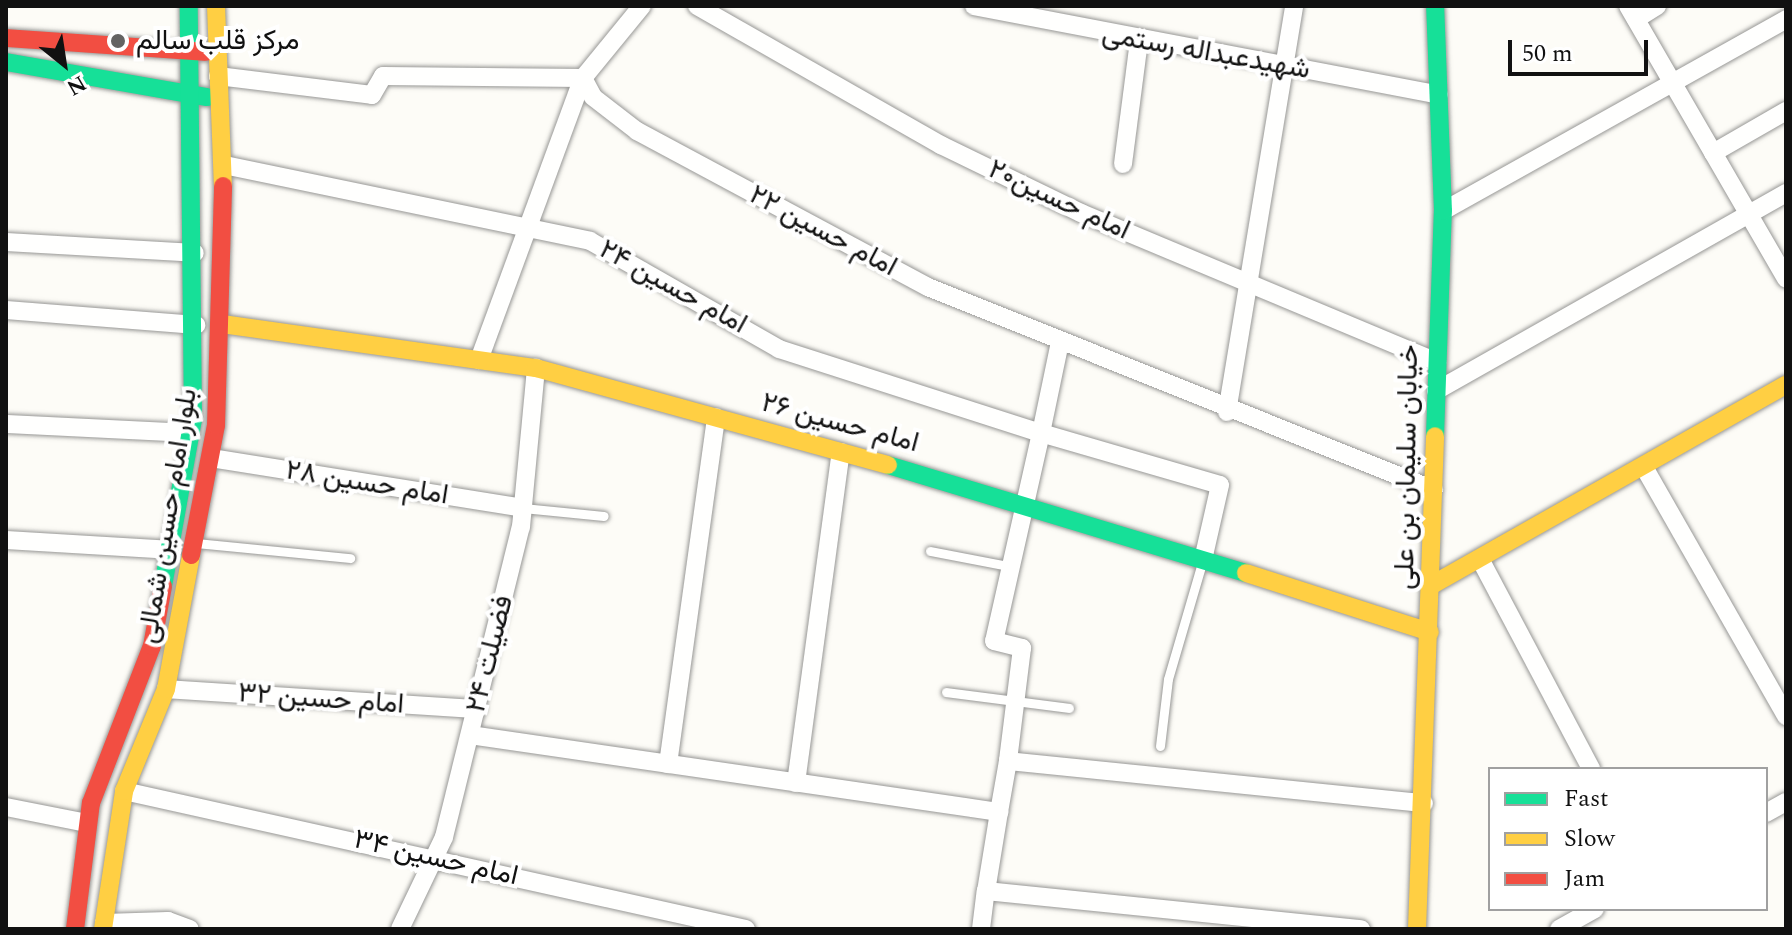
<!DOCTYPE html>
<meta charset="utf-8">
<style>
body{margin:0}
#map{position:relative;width:1792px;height:935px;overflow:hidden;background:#fdfcf7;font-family:Spectral,Vazirmatn,serif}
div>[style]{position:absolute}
.roads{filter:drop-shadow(0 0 2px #979795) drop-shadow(0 0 2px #979795)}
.lane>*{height:9px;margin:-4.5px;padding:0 4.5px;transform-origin:4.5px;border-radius:4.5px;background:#fffffe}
.street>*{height:18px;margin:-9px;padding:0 9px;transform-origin:9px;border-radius:9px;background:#fffffe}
.fast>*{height:18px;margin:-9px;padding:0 9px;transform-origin:9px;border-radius:9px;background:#16e098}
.slow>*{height:18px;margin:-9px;padding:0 9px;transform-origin:9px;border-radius:9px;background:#ffcf43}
.jam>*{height:18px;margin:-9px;padding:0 9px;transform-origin:9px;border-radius:9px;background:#f24e42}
.dots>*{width:22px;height:22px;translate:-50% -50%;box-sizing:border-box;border:4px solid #fff;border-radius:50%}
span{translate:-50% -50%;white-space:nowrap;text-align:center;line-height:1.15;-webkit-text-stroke:8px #fff;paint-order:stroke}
.poi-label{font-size:28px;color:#111}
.left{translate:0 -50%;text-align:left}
.street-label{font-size:28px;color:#111}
.frame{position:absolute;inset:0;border:8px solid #111;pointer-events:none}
.legend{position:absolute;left:1488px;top:767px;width:280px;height:144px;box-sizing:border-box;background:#fff;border:2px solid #a0a0a0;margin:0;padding:10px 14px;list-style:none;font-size:24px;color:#111}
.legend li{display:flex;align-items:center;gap:16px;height:40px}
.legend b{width:40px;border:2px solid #a0a0a0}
.north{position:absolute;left:24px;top:24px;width:80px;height:80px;-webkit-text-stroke:6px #fff;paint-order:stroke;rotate:150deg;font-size:22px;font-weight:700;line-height:32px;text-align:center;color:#111}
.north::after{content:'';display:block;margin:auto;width:28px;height:36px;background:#111;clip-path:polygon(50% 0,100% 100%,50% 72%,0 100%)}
.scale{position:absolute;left:1508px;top:40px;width:140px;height:36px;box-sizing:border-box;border:4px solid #111;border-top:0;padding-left:10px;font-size:24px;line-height:28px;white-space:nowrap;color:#111;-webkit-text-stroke:6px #fff;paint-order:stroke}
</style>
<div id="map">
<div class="roads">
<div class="lane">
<i style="left:523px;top:508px;width:81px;rotate:5.6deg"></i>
<i style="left:196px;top:543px;width:155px;rotate:5.6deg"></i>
<i style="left:930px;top:551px;width:85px;rotate:10.9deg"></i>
<i style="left:946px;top:692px;width:124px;rotate:7.4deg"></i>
<i style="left:1160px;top:746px;width:67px;rotate:-83.2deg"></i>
<i style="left:1168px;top:679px;width:121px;rotate:-73.7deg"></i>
</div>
<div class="street">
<i style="left:697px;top:6px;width:281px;rotate:29.7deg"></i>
<i style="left:941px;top:145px;width:156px;rotate:25.9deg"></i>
<i style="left:1081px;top:213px;width:386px;rotate:22.7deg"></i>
<i style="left:974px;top:6px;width:473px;rotate:10.8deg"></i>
<i style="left:1628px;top:6px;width:315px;rotate:59.9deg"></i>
<i style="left:1636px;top:19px;width:25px;rotate:-32deg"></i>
<i style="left:218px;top:76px;width:155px;rotate:7deg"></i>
<i style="left:372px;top:95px;width:22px;rotate:-60deg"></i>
<i style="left:383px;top:76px;width:200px;rotate:0.6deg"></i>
<i style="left:583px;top:78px;width:21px;rotate:62deg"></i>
<i style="left:593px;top:97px;width:56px;rotate:37.7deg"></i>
<i style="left:637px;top:131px;width:330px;rotate:28.2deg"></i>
<i style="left:928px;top:287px;width:545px;rotate:21.86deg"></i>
<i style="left:1713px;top:153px;width:84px;rotate:-29.9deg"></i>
<i style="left:1123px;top:164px;width:125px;rotate:-82.6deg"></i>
<i style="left:224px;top:165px;width:374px;rotate:11.7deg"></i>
<i style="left:590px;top:241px;width:218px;rotate:29.7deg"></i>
<i style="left:779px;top:349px;width:275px;rotate:17.8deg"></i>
<i style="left:1041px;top:433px;width:213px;rotate:102.7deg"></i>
<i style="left:994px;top:641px;width:29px;rotate:14deg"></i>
<i style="left:1022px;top:648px;width:114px;rotate:97.1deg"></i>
<i style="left:1443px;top:211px;width:393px;rotate:-29.2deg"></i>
<i style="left:6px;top:242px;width:189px;rotate:3.3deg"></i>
<i style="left:6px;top:310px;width:191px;rotate:4.5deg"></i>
<i style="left:1060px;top:342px;width:93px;rotate:101.8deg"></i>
<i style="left:1041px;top:433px;width:186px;rotate:16.2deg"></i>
<i style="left:1220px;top:485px;width:77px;rotate:102.8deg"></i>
<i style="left:479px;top:360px;width:301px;rotate:-69.8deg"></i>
<i style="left:583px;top:78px;width:93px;rotate:-50.7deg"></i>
<i style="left:1436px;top:391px;width:402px;rotate:-29.5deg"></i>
<i style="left:1227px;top:412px;width:411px;rotate:-80.6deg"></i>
<i style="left:6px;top:424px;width:185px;rotate:2.8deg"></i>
<i style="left:211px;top:458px;width:316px;rotate:9.1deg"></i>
<i style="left:1644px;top:467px;width:287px;rotate:60.3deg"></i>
<i style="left:6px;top:540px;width:167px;rotate:3.4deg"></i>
<i style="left:1480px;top:559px;width:238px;rotate:62.1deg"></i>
<i style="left:166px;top:689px;width:312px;rotate:3.7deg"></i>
<i style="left:470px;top:735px;width:535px;rotate:8.28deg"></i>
<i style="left:999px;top:812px;width:52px;rotate:-80deg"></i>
<i style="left:1008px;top:761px;width:418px;rotate:5.8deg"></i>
<i style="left:668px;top:764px;width:350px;rotate:-82.1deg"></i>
<i style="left:796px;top:783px;width:334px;rotate:-82.3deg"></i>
<i style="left:124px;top:791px;width:637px;rotate:12.51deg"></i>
<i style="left:6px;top:807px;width:83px;rotate:11.2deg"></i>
<i style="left:999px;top:812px;width:80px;rotate:99.3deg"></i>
<i style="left:986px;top:891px;width:377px;rotate:5.8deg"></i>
<i style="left:1766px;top:813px;width:23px;rotate:-29deg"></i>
<i style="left:104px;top:923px;width:64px;rotate:-1.8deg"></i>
<i style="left:168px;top:921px;width:23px;rotate:20deg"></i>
<i style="left:400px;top:929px;width:102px;rotate:-64.4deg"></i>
<i style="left:444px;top:837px;width:319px;rotate:-76.1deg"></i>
<i style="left:521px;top:527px;width:160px;rotate:-84.6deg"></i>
<i style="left:981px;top:929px;width:38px;rotate:-83deg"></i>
<i style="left:1559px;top:929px;width:41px;rotate:-29.1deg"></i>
</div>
<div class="fast">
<i style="left:6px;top:62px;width:204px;rotate:9.9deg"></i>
<i style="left:1435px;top:436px;width:225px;rotate:-88deg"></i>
<i style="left:1443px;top:211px;width:205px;rotate:-92.2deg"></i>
<i style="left:888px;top:465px;width:374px;rotate:16.8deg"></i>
<i style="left:163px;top:586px;width:170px;rotate:-79.8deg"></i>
<i style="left:193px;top:419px;width:413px;rotate:-90.6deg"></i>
</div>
<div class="slow">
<i style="left:216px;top:6px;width:180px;rotate:87.8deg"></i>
<i style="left:222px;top:324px;width:317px;rotate:8deg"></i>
<i style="left:536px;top:368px;width:365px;rotate:15.4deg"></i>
<i style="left:1246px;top:573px;width:193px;rotate:17.8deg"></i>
<i style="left:1432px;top:585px;width:407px;rotate:-29.5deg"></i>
<i style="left:103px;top:929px;width:140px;rotate:-81.3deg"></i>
<i style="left:124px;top:791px;width:110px;rotate:-67.6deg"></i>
<i style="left:166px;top:689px;width:136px;rotate:-79.4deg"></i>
<i style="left:1417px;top:929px;width:493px;rotate:-87.9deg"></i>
</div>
<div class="jam">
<i style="left:6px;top:38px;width:200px;rotate:4deg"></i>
<i style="left:191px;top:555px;width:132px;rotate:-79.1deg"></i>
<i style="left:216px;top:425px;width:239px;rotate:-88.3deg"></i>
<i style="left:75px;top:929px;width:127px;rotate:-82.8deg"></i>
<i style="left:91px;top:803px;width:168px;rotate:-68.8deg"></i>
<i style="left:152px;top:646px;width:61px;rotate:-79.6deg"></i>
</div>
</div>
<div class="dots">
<i style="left:118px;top:41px;background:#646362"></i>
</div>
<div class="poi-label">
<span class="left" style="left:136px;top:41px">مرکز قلب سالم</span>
</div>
<div class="street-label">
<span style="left:1206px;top:52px;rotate:10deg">شهیدعبداله رستمی</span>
<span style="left:1059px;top:200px;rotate:25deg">امام حسین۲۰</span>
<span style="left:823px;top:231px;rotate:28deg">امام حسین ۲۲</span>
<span style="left:673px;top:287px;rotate:29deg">امام حسین ۲۴</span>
<span style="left:840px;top:423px;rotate:15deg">امام حسین ۲۶</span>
<span style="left:1407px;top:467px;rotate:-89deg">خیابان سلیمان بن علی</span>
<span style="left:367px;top:483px;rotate:9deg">امام حسین ۲۸</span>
<span style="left:168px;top:516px;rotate:-81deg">بلوار امام حسین شمالی</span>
<span style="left:490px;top:654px;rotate:-76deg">فضیلت ۲۴</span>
<span style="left:321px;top:699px;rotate:4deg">امام حسین ۳۲</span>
<span style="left:436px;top:858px;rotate:13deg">امام حسین ۳۴</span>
</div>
<div class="frame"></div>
<ul class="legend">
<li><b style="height:10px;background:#16e098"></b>Fast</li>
<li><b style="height:10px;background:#ffcf43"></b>Slow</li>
<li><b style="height:10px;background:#f24e42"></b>Jam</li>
</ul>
<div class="north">N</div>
<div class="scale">50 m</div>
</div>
